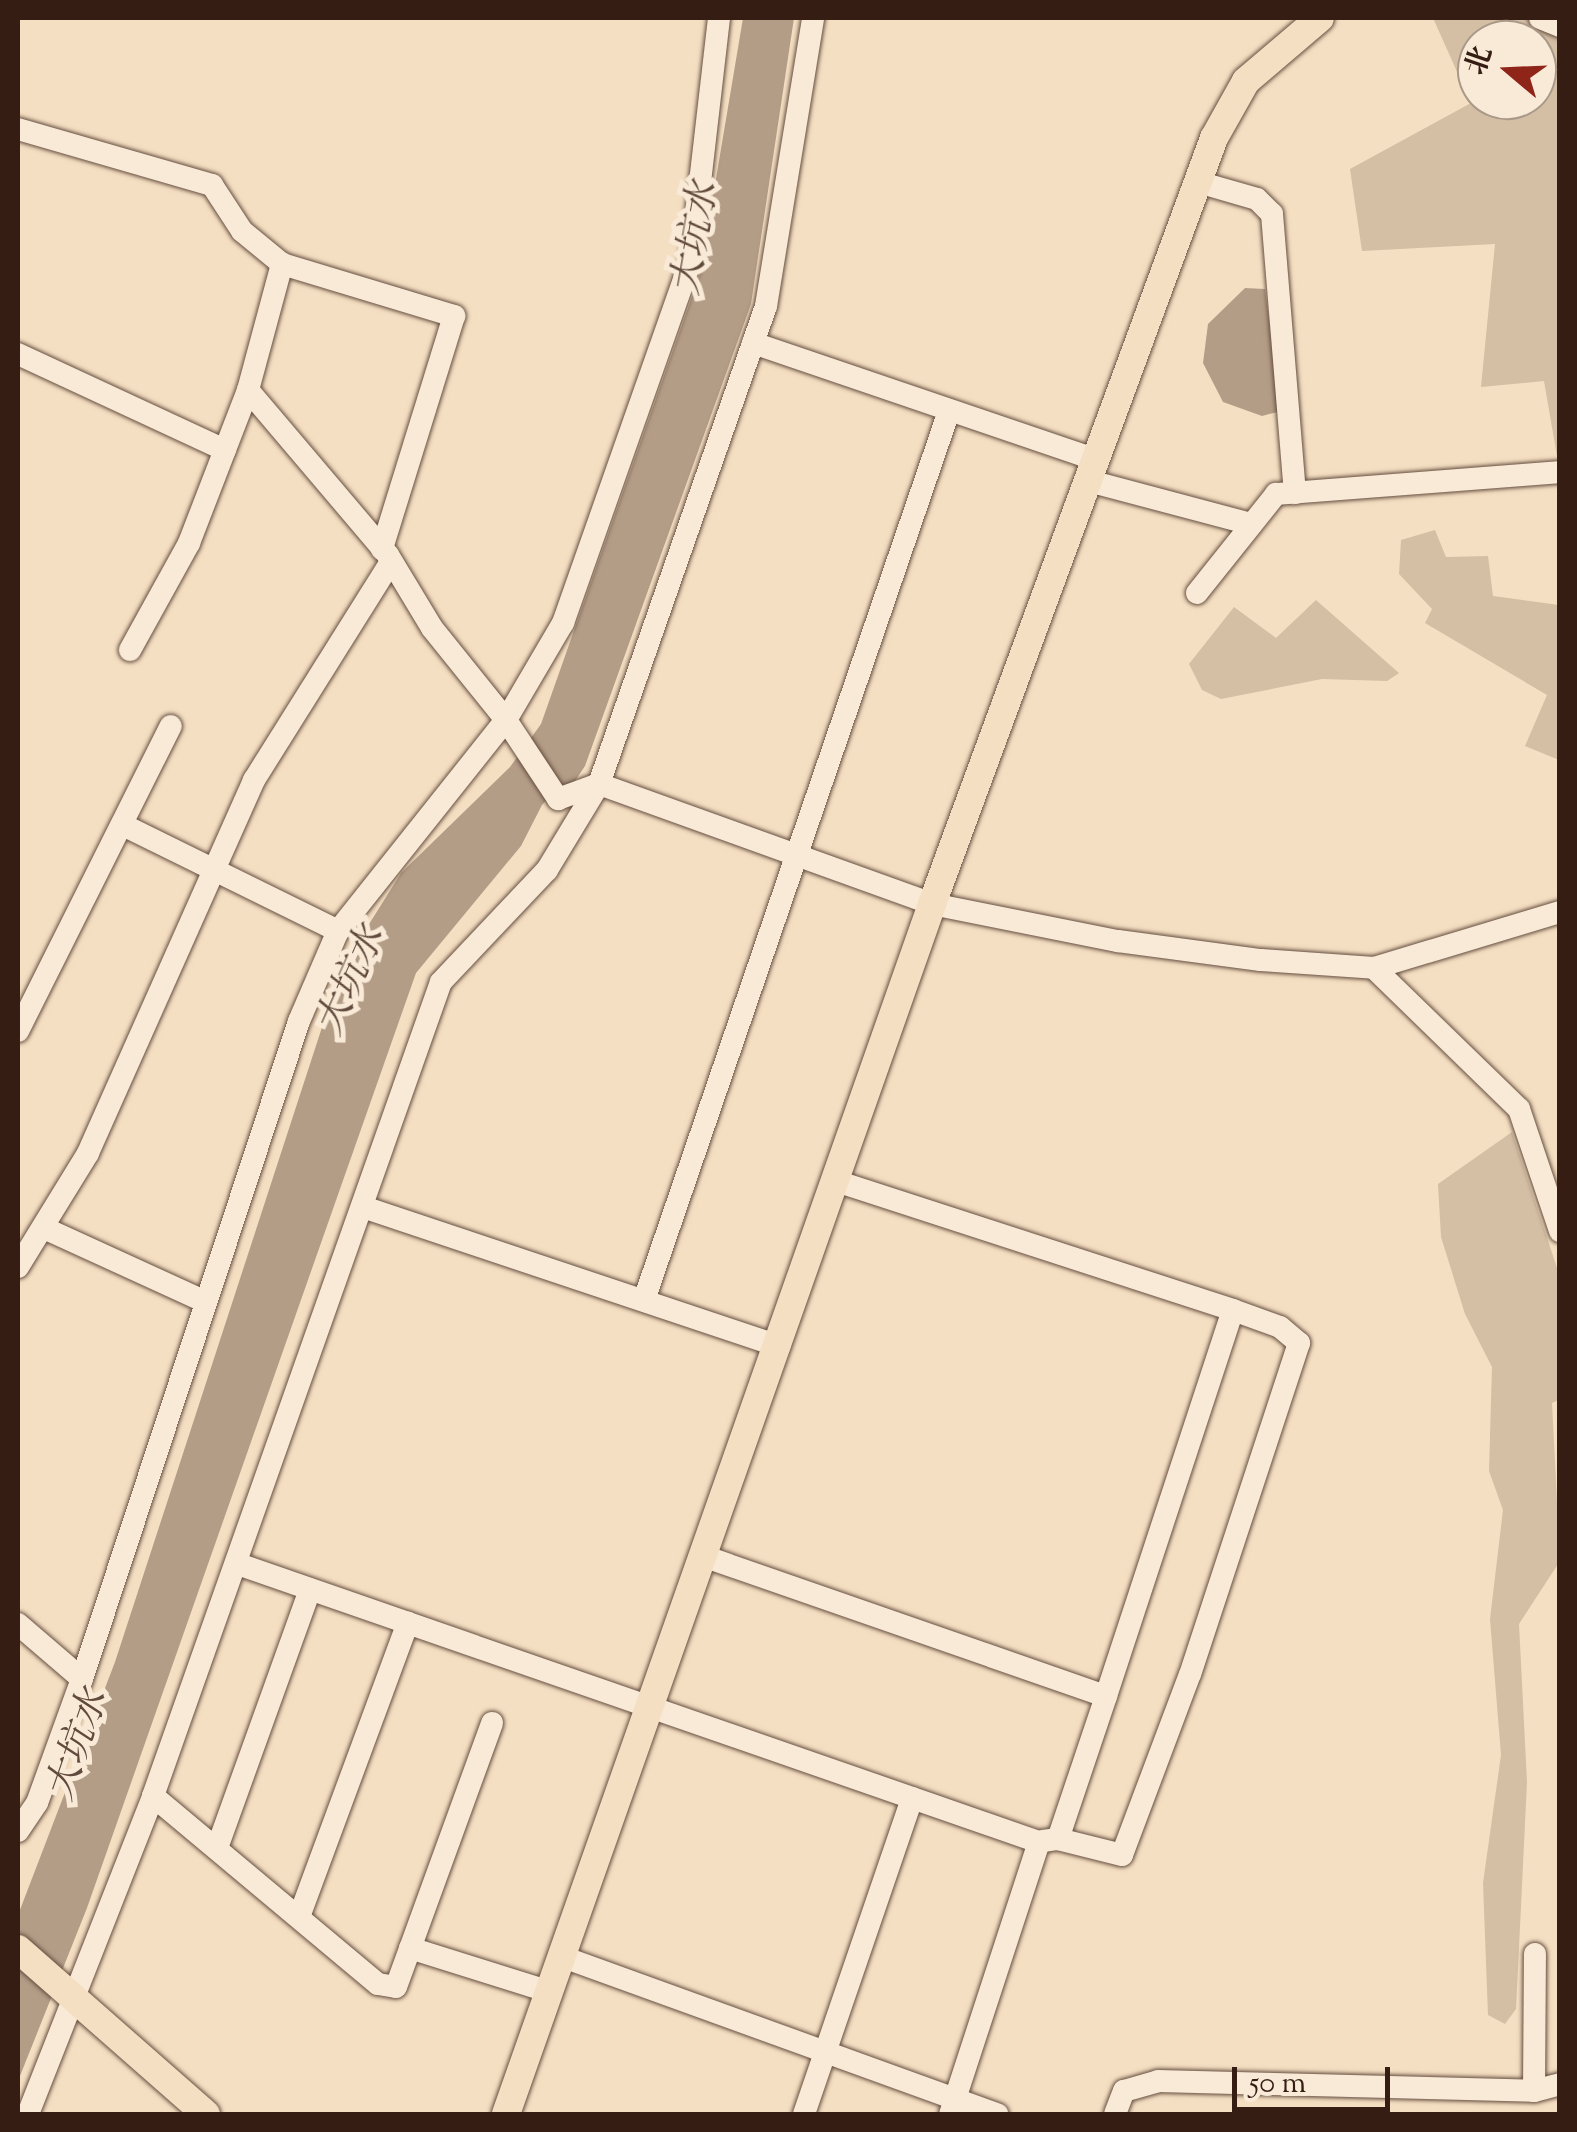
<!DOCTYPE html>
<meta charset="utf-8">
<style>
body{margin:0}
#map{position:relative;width:1577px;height:2132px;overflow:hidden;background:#f5dfc2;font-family:"Sorts Mill Goudy","Noto Serif SC",serif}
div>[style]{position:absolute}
.green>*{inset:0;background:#d4bea4}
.water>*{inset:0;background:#b49d87}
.roads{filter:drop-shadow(0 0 2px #654e40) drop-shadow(0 0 2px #654e40)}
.minor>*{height:22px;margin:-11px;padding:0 11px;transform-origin:11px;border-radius:11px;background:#f8ead7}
.major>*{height:28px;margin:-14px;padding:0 14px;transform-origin:14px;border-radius:14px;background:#f5dfc2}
span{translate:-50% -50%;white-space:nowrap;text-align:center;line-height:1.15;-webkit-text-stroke:10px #f8ead7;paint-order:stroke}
.water-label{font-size:38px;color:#614a3c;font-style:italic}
.frame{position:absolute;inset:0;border:20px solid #351d14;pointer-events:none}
.north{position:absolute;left:1457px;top:20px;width:100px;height:100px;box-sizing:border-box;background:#f8ead7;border:2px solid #aa9889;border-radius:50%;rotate:289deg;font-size:28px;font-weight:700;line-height:40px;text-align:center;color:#351d14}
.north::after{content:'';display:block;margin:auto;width:35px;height:45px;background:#8f2418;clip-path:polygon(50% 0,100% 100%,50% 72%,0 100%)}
.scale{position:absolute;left:1232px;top:2067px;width:158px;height:45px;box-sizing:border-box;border:5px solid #351d14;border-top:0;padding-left:12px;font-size:30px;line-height:35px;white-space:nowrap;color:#351d14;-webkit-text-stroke:8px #f8ead7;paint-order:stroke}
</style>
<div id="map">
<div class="green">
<i style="clip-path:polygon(evenodd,1433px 18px,1559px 18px,1558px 462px,1544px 381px,1481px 387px,1495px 244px,1362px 251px,1350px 169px,1471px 103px,1433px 18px,1477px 40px,1537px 40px,1537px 100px,1477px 100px,1477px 40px)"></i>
<i style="clip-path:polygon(1435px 530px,1446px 557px,1488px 556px,1493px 596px,1559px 605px,1559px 760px,1525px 746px,1547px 695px,1425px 623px,1432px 609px,1399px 574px,1401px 540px)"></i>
<i style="clip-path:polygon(1316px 600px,1399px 673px,1387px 681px,1322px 679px,1221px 699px,1202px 690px,1189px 664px,1234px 607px,1276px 638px)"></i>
<i style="clip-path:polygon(1512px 1132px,1559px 1274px,1559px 1400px,1552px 1403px,1560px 1561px,1519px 1624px,1527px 1782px,1516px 2009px,1505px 2024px,1488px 2015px,1483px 1883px,1501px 1755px,1490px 1619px,1503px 1510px,1489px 1471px,1492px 1367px,1465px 1314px,1441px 1237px,1438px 1184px)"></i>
</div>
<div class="water">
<i style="clip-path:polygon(743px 18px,794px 18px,751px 304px,585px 766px,573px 784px,560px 785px,542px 805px,521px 846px,416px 973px,87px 1908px,18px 2081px,18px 1915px,115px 1662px,341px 969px,401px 873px,510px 767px,541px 724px,700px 274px)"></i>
<i style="clip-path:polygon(1245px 288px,1265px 289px,1281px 411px,1262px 416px,1223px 402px,1203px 363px,1208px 324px)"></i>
</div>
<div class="roads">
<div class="minor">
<i style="left:1540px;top:18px;width:22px;rotate:22deg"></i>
<i style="left:18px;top:129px;width:202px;rotate:16.1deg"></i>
<i style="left:212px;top:185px;width:55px;rotate:56.9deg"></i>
<i style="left:242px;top:231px;width:52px;rotate:39.5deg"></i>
<i style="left:282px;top:264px;width:180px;rotate:16.8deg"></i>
<i style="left:454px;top:316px;width:244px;rotate:107.2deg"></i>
<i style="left:1198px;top:182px;width:61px;rotate:16.1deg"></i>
<i style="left:1257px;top:199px;width:21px;rotate:45deg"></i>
<i style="left:1272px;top:214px;width:280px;rotate:85.3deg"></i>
<i style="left:753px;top:343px;width:363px;rotate:18.8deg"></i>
<i style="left:18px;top:354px;width:228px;rotate:24.9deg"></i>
<i style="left:248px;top:390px;width:216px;rotate:49.7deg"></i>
<i style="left:388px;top:555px;width:85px;rotate:58.9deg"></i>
<i style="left:432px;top:628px;width:118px;rotate:51.2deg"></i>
<i style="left:506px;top:720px;width:95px;rotate:56.6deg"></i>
<i style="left:558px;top:799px;width:44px;rotate:-20.1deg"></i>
<i style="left:599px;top:784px;width:354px;rotate:19.8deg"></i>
<i style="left:932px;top:904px;width:190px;rotate:11.3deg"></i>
<i style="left:1118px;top:941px;width:144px;rotate:7.6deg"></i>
<i style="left:1261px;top:960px;width:113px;rotate:4deg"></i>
<i style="left:1374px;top:968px;width:194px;rotate:-16.8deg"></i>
<i style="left:1089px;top:481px;width:168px;rotate:14.9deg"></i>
<i style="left:1197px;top:593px;width:127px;rotate:-51.4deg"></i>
<i style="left:1276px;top:494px;width:285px;rotate:-4.4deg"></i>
<i style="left:130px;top:650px;width:122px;rotate:-61.1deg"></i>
<i style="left:189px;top:543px;width:164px;rotate:-68.9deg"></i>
<i style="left:248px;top:390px;width:131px;rotate:-74.9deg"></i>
<i style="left:123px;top:825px;width:240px;rotate:26.2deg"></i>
<i style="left:1374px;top:968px;width:202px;rotate:44.2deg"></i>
<i style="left:1519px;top:1109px;width:129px;rotate:71.4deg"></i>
<i style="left:18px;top:1031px;width:341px;rotate:-63.4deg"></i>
<i style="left:836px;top:1181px;width:417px;rotate:18deg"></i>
<i style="left:1233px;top:1310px;width:50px;rotate:19.9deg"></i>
<i style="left:1280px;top:1327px;width:25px;rotate:40deg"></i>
<i style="left:1299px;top:1343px;width:348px;rotate:108.2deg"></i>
<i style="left:1190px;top:1674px;width:193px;rotate:110.6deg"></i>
<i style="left:1122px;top:1855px;width:66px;rotate:-166deg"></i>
<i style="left:363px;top:1207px;width:439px;rotate:18.5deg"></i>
<i style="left:44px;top:1228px;width:178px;rotate:24.6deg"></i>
<i style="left:18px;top:1267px;width:134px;rotate:-58.4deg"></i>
<i style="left:88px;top:1153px;width:408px;rotate:-66deg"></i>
<i style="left:254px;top:780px;width:257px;rotate:-57.9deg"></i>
<i style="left:644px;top:1300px;width:940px;rotate:-71.06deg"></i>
<i style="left:706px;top:1557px;width:423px;rotate:19.2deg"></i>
<i style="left:1106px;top:1696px;width:406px;rotate:-71.8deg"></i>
<i style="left:238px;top:1564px;width:848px;rotate:19.14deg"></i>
<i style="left:1039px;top:1842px;width:286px;rotate:108.1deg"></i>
<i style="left:18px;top:1624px;width:84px;rotate:40.7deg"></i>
<i style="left:153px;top:1796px;width:293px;rotate:39.9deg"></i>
<i style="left:378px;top:1984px;width:18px;rotate:9deg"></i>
<i style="left:396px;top:1987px;width:281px;rotate:-70deg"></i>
<i style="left:18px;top:1831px;width:34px;rotate:-56deg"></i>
<i style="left:37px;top:1803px;width:132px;rotate:-70.1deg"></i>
<i style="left:82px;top:1679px;width:693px;rotate:-71.75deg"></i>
<i style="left:299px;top:1021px;width:98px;rotate:-66.6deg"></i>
<i style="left:338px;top:931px;width:270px;rotate:-51.5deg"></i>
<i style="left:506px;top:720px;width:113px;rotate:-59.6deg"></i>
<i style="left:563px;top:623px;width:385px;rotate:-70.6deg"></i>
<i style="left:691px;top:260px;width:244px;rotate:-83.4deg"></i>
<i style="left:1043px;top:1841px;width:15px;rotate:-8deg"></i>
<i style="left:1058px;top:1839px;width:151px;rotate:-71.4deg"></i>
<i style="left:217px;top:1848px;width:275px;rotate:-70.2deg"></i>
<i style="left:299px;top:1917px;width:314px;rotate:-69.7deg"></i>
<i style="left:410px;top:1948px;width:147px;rotate:17.4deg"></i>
<i style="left:563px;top:1957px;width:462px;rotate:19.9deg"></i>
<i style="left:1534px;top:2091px;width:137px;rotate:-89.6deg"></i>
<i style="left:28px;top:2114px;width:342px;rotate:-68.5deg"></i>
<i style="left:153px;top:1796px;width:863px;rotate:-70.52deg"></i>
<i style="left:441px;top:982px;width:154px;rotate:-46.6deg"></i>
<i style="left:547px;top:870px;width:100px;rotate:-58.8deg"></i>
<i style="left:599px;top:784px;width:506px;rotate:-70.74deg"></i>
<i style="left:766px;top:306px;width:292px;rotate:-80.7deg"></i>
<i style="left:804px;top:2114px;width:334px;rotate:-71.1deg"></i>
<i style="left:1115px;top:2114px;width:25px;rotate:-69deg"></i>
<i style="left:1124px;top:2091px;width:35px;rotate:-16deg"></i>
<i style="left:1158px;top:2081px;width:376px;rotate:1.5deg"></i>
<i style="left:1534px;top:2091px;width:27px;rotate:-15deg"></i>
</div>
<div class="major">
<i style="left:18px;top:1949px;width:250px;rotate:41.3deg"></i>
<i style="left:506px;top:2114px;width:1283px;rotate:-70.6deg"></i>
<i style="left:932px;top:904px;width:816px;rotate:-69.79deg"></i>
<i style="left:1214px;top:138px;width:65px;rotate:-60.7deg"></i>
<i style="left:1246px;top:81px;width:97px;rotate:-40.4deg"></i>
</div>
</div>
<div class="water-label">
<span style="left:698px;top:239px;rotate:-80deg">大坑水</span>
<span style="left:353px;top:982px;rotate:-66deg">大坑水</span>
<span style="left:80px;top:1746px;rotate:-71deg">大坑水</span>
</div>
<div class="frame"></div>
<div class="north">北</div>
<div class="scale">50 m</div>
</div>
